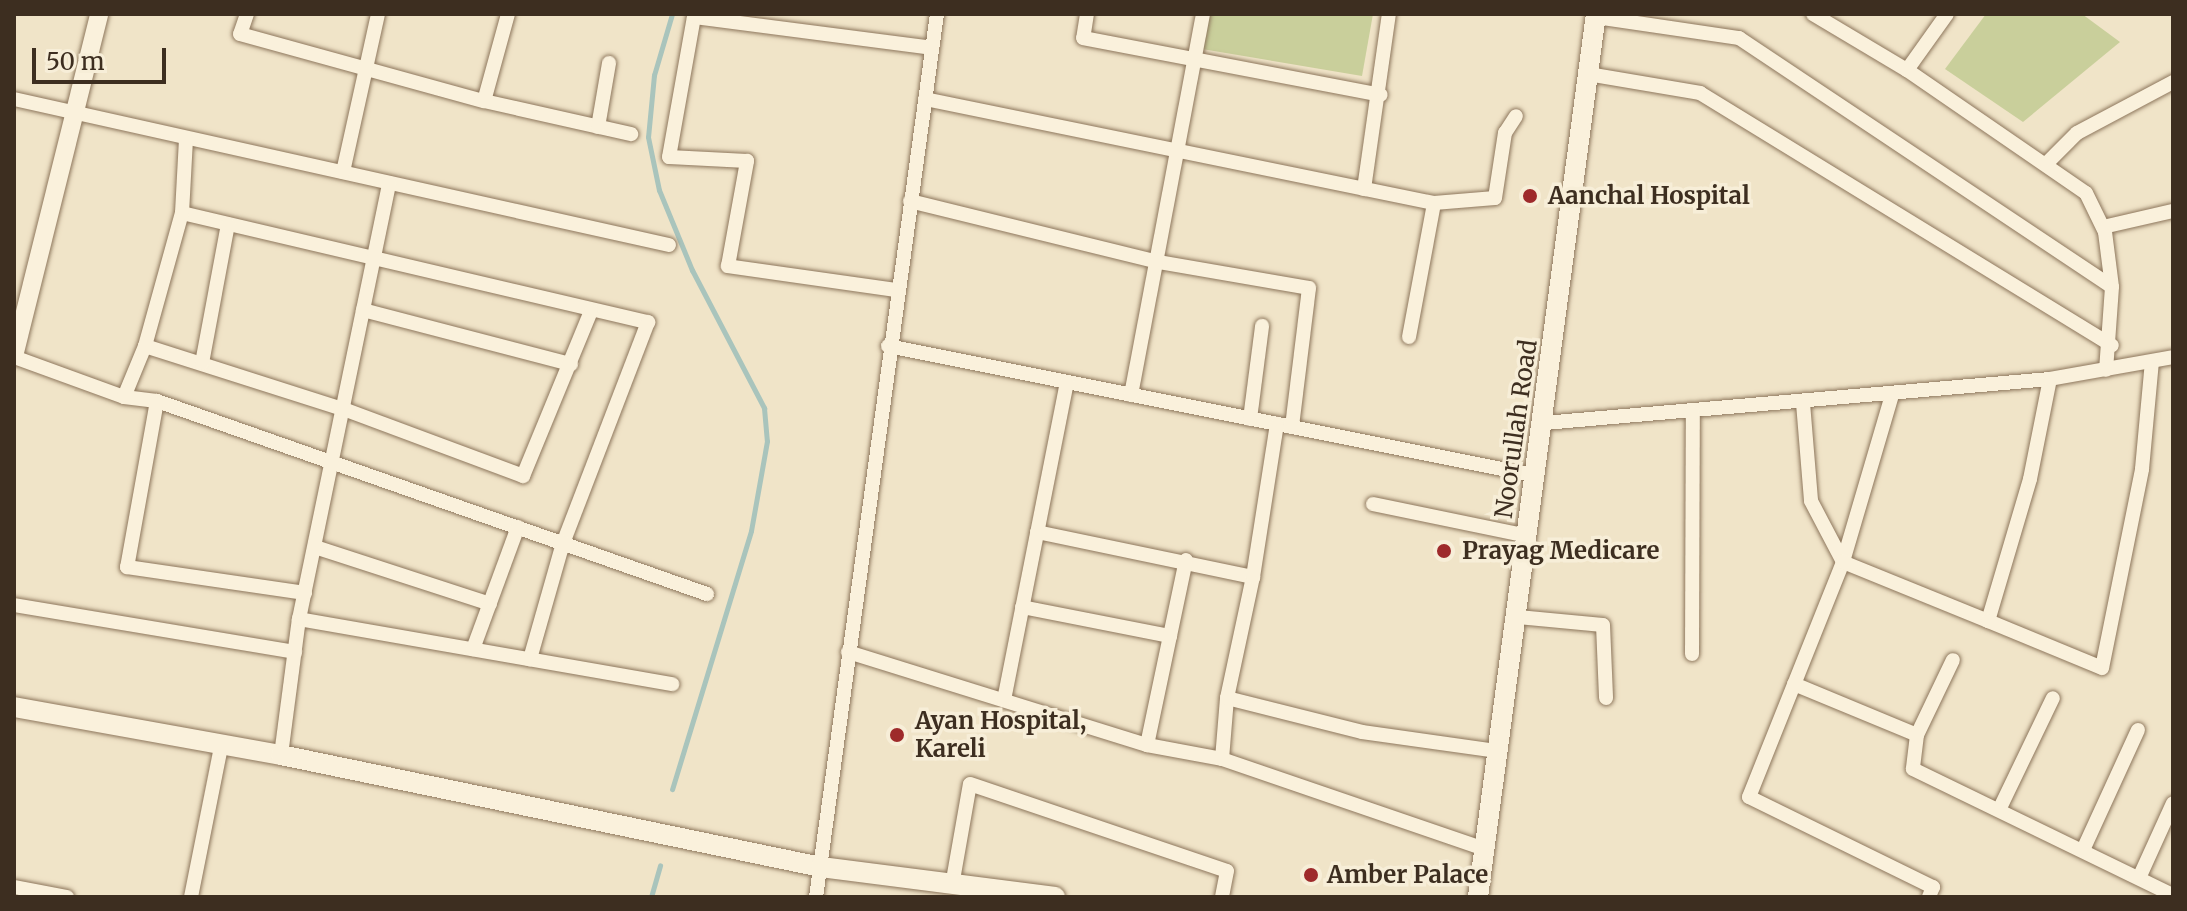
<!DOCTYPE html>
<style>
body{margin:0}
#map{position:relative;width:2187px;height:911px;overflow:hidden;background:#f0e4c8;font-family:Merriweather,serif}
div>[style]{position:absolute}
.green>*{inset:0;background:#c9cf9b}
.stream>*{height:5px;margin:-2.5px;padding:0 2.5px;transform-origin:2.5px;border-radius:2.5px;background:#a9c4bc}
.roads{filter:drop-shadow(0 0 2px #8d765c) drop-shadow(0 0 2px #8d765c)}
.minor>*{height:14px;margin:-7px;padding:0 7px;transform-origin:7px;border-radius:7px;background:#faf1dc}
.tertiary>*{height:18px;margin:-9px;padding:0 9px;transform-origin:9px;border-radius:9px;background:#faf1dc}
.secondary>*{height:20px;margin:-10px;padding:0 10px;transform-origin:10px;border-radius:10px;background:#faf1dc}
.dots>*{width:22px;height:22px;translate:-50% -50%;box-sizing:border-box;border:4px solid #f7eed8;border-radius:50%}
span{translate:-50% -50%;white-space:nowrap;text-align:center;line-height:1.15;-webkit-text-stroke:7px #f7eed8;paint-order:stroke}
.poi-label{font-size:24px;color:#3d2e20;font-weight:700}
.left{translate:0 -50%;text-align:left}
.street-label{font-size:24px;color:#3d2e20}
.frame{position:absolute;inset:0;border:16px solid #3d2e20;pointer-events:none}
.scale{position:absolute;left:32px;top:48px;width:134px;height:36px;box-sizing:border-box;border:4px solid #3d2e20;border-top:0;padding-left:10px;font-size:24px;line-height:28px;white-space:nowrap;color:#3d2e20;-webkit-text-stroke:6px #f7eed8;paint-order:stroke}
</style>
<div id="map">
<div class="green">
<i style="clip-path:polygon(1208px 14px,1373px 14px,1362px 76px,1202px 49px)"></i>
<i style="clip-path:polygon(1986px 14px,2082px 14px,2120px 42px,2023px 122px,1945px 69px)"></i>
</div>
<div class="stream">
<i style="left:672px;top:14px;width:64px;rotate:106.4deg"></i>
<i style="left:654px;top:75px;width:62px;rotate:95.5deg"></i>
<i style="left:648px;top:137px;width:54px;rotate:78.3deg"></i>
<i style="left:659px;top:190px;width:87px;rotate:67.6deg"></i>
<i style="left:692px;top:270px;width:156px;rotate:62.4deg"></i>
<i style="left:764px;top:408px;width:33px;rotate:85deg"></i>
<i style="left:767px;top:441px;width:91px;rotate:100.1deg"></i>
<i style="left:751px;top:531px;width:270px;rotate:107deg"></i>
<i style="left:651px;top:897px;width:33px;rotate:-74deg"></i>
</div>
<div class="roads">
<div class="minor">
<i style="left:247px;top:14px;width:21px;rotate:109deg"></i>
<i style="left:240px;top:34px;width:253px;rotate:15.4deg"></i>
<i style="left:508px;top:14px;width:90px;rotate:105.4deg"></i>
<i style="left:484px;top:101px;width:151px;rotate:12.7deg"></i>
<i style="left:1087px;top:14px;width:24px;rotate:99deg"></i>
<i style="left:1083px;top:38px;width:303px;rotate:10.8deg"></i>
<i style="left:1813px;top:14px;width:109px;rotate:30.8deg"></i>
<i style="left:1907px;top:70px;width:217px;rotate:34.5deg"></i>
<i style="left:2086px;top:193px;width:43px;rotate:64deg"></i>
<i style="left:2105px;top:232px;width:55px;rotate:82.7deg"></i>
<i style="left:2112px;top:287px;width:83px;rotate:94.1deg"></i>
<i style="left:1596px;top:17px;width:145px;rotate:8.4deg"></i>
<i style="left:1739px;top:38px;width:448px;rotate:33.7deg"></i>
<i style="left:1907px;top:70px;width:69px;rotate:-54.5deg"></i>
<i style="left:1588px;top:74px;width:114px;rotate:9.6deg"></i>
<i style="left:1700px;top:93px;width:483px;rotate:31.5deg"></i>
<i style="left:14px;top:99px;width:671px;rotate:12.57deg"></i>
<i style="left:925px;top:99px;width:520px;rotate:11.55deg"></i>
<i style="left:1434px;top:203px;width:61px;rotate:-4.7deg"></i>
<i style="left:1495px;top:198px;width:66px;rotate:-81.3deg"></i>
<i style="left:1505px;top:133px;width:20px;rotate:-57deg"></i>
<i style="left:598px;top:127px;width:65px;rotate:-80.2deg"></i>
<i style="left:2047px;top:163px;width:42px;rotate:-45deg"></i>
<i style="left:2077px;top:133px;width:109px;rotate:-28deg"></i>
<i style="left:343px;top:172px;width:162px;rotate:-77.5deg"></i>
<i style="left:1364px;top:189px;width:177px;rotate:-81.9deg"></i>
<i style="left:910px;top:201px;width:256px;rotate:13.8deg"></i>
<i style="left:1159px;top:262px;width:152px;rotate:9.8deg"></i>
<i style="left:1309px;top:288px;width:140px;rotate:97deg"></i>
<i style="left:182px;top:213px;width:479px;rotate:13.2deg"></i>
<i style="left:648px;top:322px;width:237px;rotate:111deg"></i>
<i style="left:563px;top:543px;width:121px;rotate:105.9deg"></i>
<i style="left:2103px;top:227px;width:72px;rotate:-12.9deg"></i>
<i style="left:896px;top:290px;width:170px;rotate:-171.9deg"></i>
<i style="left:728px;top:266px;width:107px;rotate:-79.7deg"></i>
<i style="left:747px;top:161px;width:78px;rotate:-177.1deg"></i>
<i style="left:669px;top:157px;width:142px;rotate:-79.9deg"></i>
<i style="left:694px;top:17px;width:240px;rotate:7.4deg"></i>
<i style="left:363px;top:310px;width:215px;rotate:14.6deg"></i>
<i style="left:1409px;top:337px;width:136px;rotate:-79.4deg"></i>
<i style="left:145px;top:346px;width:211px;rotate:17.7deg"></i>
<i style="left:346px;top:410px;width:189px;rotate:20.4deg"></i>
<i style="left:523px;top:476px;width:178px;rotate:-67.6deg"></i>
<i style="left:888px;top:346px;width:662px;rotate:11.33deg"></i>
<i style="left:14px;top:357px;width:117px;rotate:20deg"></i>
<i style="left:124px;top:397px;width:33px;rotate:7deg"></i>
<i style="left:157px;top:401px;width:583px;rotate:19.34deg"></i>
<i style="left:202px;top:363px;width:141px;rotate:-79.4deg"></i>
<i style="left:1131px;top:395px;width:388px;rotate:-79.3deg"></i>
<i style="left:1892px;top:395px;width:174px;rotate:106.4deg"></i>
<i style="left:1843px;top:562px;width:253px;rotate:111.8deg"></i>
<i style="left:1749px;top:797px;width:205px;rotate:26.1deg"></i>
<i style="left:1933px;top:887px;width:11px;rotate:112deg"></i>
<i style="left:124px;top:397px;width:55px;rotate:-67.6deg"></i>
<i style="left:145px;top:346px;width:138px;rotate:-74.5deg"></i>
<i style="left:182px;top:213px;width:75px;rotate:-86.9deg"></i>
<i style="left:157px;top:401px;width:169px;rotate:100.2deg"></i>
<i style="left:127px;top:567px;width:180px;rotate:8.3deg"></i>
<i style="left:1803px;top:403px;width:98px;rotate:85.3deg"></i>
<i style="left:1811px;top:501px;width:69px;rotate:62.3deg"></i>
<i style="left:1843px;top:562px;width:157px;rotate:22.1deg"></i>
<i style="left:1988px;top:621px;width:148px;rotate:-73.5deg"></i>
<i style="left:2030px;top:479px;width:102px;rotate:-78.7deg"></i>
<i style="left:1250px;top:419px;width:94px;rotate:-82.6deg"></i>
<i style="left:1544px;top:423px;width:508px;rotate:-4.97deg"></i>
<i style="left:2050px;top:379px;width:125px;rotate:-10.1deg"></i>
<i style="left:1373px;top:504px;width:158px;rotate:11.7deg"></i>
<i style="left:1037px;top:532px;width:221px;rotate:11.8deg"></i>
<i style="left:315px;top:547px;width:184px;rotate:18deg"></i>
<i style="left:14px;top:605px;width:285px;rotate:9.5deg"></i>
<i style="left:1022px;top:607px;width:151px;rotate:11.1deg"></i>
<i style="left:1518px;top:617px;width:85px;rotate:5.4deg"></i>
<i style="left:1603px;top:625px;width:73px;rotate:87.6deg"></i>
<i style="left:299px;top:619px;width:379px;rotate:9.9deg"></i>
<i style="left:1988px;top:621px;width:123px;rotate:22.4deg"></i>
<i style="left:2102px;top:668px;width:203px;rotate:-78.6deg"></i>
<i style="left:2142px;top:469px;width:108px;rotate:-84.7deg"></i>
<i style="left:473px;top:649px;width:130px;rotate:-69.8deg"></i>
<i style="left:848px;top:652px;width:313px;rotate:17.3deg"></i>
<i style="left:1147px;top:745px;width:76px;rotate:10.6deg"></i>
<i style="left:1222px;top:759px;width:278px;rotate:18.9deg"></i>
<i style="left:1692px;top:654px;width:241px;rotate:-89.8deg"></i>
<i style="left:1794px;top:684px;width:133px;rotate:22.5deg"></i>
<i style="left:1917px;top:735px;width:34px;rotate:97deg"></i>
<i style="left:1913px;top:769px;width:289px;rotate:25.9deg"></i>
<i style="left:1227px;top:698px;width:139px;rotate:14.1deg"></i>
<i style="left:1362px;top:732px;width:137px;rotate:8deg"></i>
<i style="left:1004px;top:700px;width:324px;rotate:-78.8deg"></i>
<i style="left:1917px;top:735px;width:83px;rotate:-64.4deg"></i>
<i style="left:1147px;top:745px;width:189px;rotate:-78.1deg"></i>
<i style="left:281px;top:755px;width:137px;rotate:-82.5deg"></i>
<i style="left:299px;top:619px;width:445px;rotate:-78.3deg"></i>
<i style="left:1222px;top:759px;width:61px;rotate:-85.3deg"></i>
<i style="left:1227px;top:698px;width:124px;rotate:-77.9deg"></i>
<i style="left:1253px;top:577px;width:155px;rotate:-81.1deg"></i>
<i style="left:1999px;top:810px;width:124px;rotate:-64.3deg"></i>
<i style="left:2083px;top:850px;width:132px;rotate:-65.4deg"></i>
<i style="left:2139px;top:878px;width:82px;rotate:-65.6deg"></i>
<i style="left:953px;top:880px;width:97px;rotate:-80deg"></i>
<i style="left:970px;top:784px;width:271px;rotate:18.7deg"></i>
<i style="left:1227px;top:871px;width:26px;rotate:101deg"></i>
<i style="left:14px;top:887px;width:54px;rotate:10.7deg"></i>
<i style="left:191px;top:897px;width:153px;rotate:-78.7deg"></i>
<i style="left:816px;top:897px;width:891px;rotate:-82.2deg"></i>
</div>
<div class="tertiary">
<i style="left:14px;top:356px;width:352px;rotate:-76deg"></i>
</div>
<div class="secondary">
<i style="left:14px;top:707px;width:271px;rotate:10.2deg"></i>
<i style="left:281px;top:755px;width:551px;rotate:11.72deg"></i>
<i style="left:821px;top:867px;width:236px;rotate:7.3deg"></i>
<i style="left:1478px;top:897px;width:891px;rotate:-82.39deg"></i>
</div>
</div>
<div class="dots">
<i style="left:1530px;top:196px;background:#9e2a2b"></i>
<i style="left:1444px;top:551px;background:#9e2a2b"></i>
<i style="left:897px;top:735px;background:#9e2a2b"></i>
<i style="left:1311px;top:875px;background:#9e2a2b"></i>
</div>
<div class="poi-label">
<span class="left" style="left:1548px;top:196px">Aanchal Hospital</span>
<span class="left" style="left:1462px;top:551px">Prayag Medicare</span>
<span class="left" style="left:915px;top:735px">Ayan Hospital,<br>Kareli</span>
<span class="left" style="left:1327px;top:875px">Amber Palace</span>
</div>
<div class="street-label">
<span style="left:1516px;top:429px;rotate:-82deg">Noorullah Road</span>
</div>
<div class="frame"></div>
<div class="scale">50 m</div>
</div>
